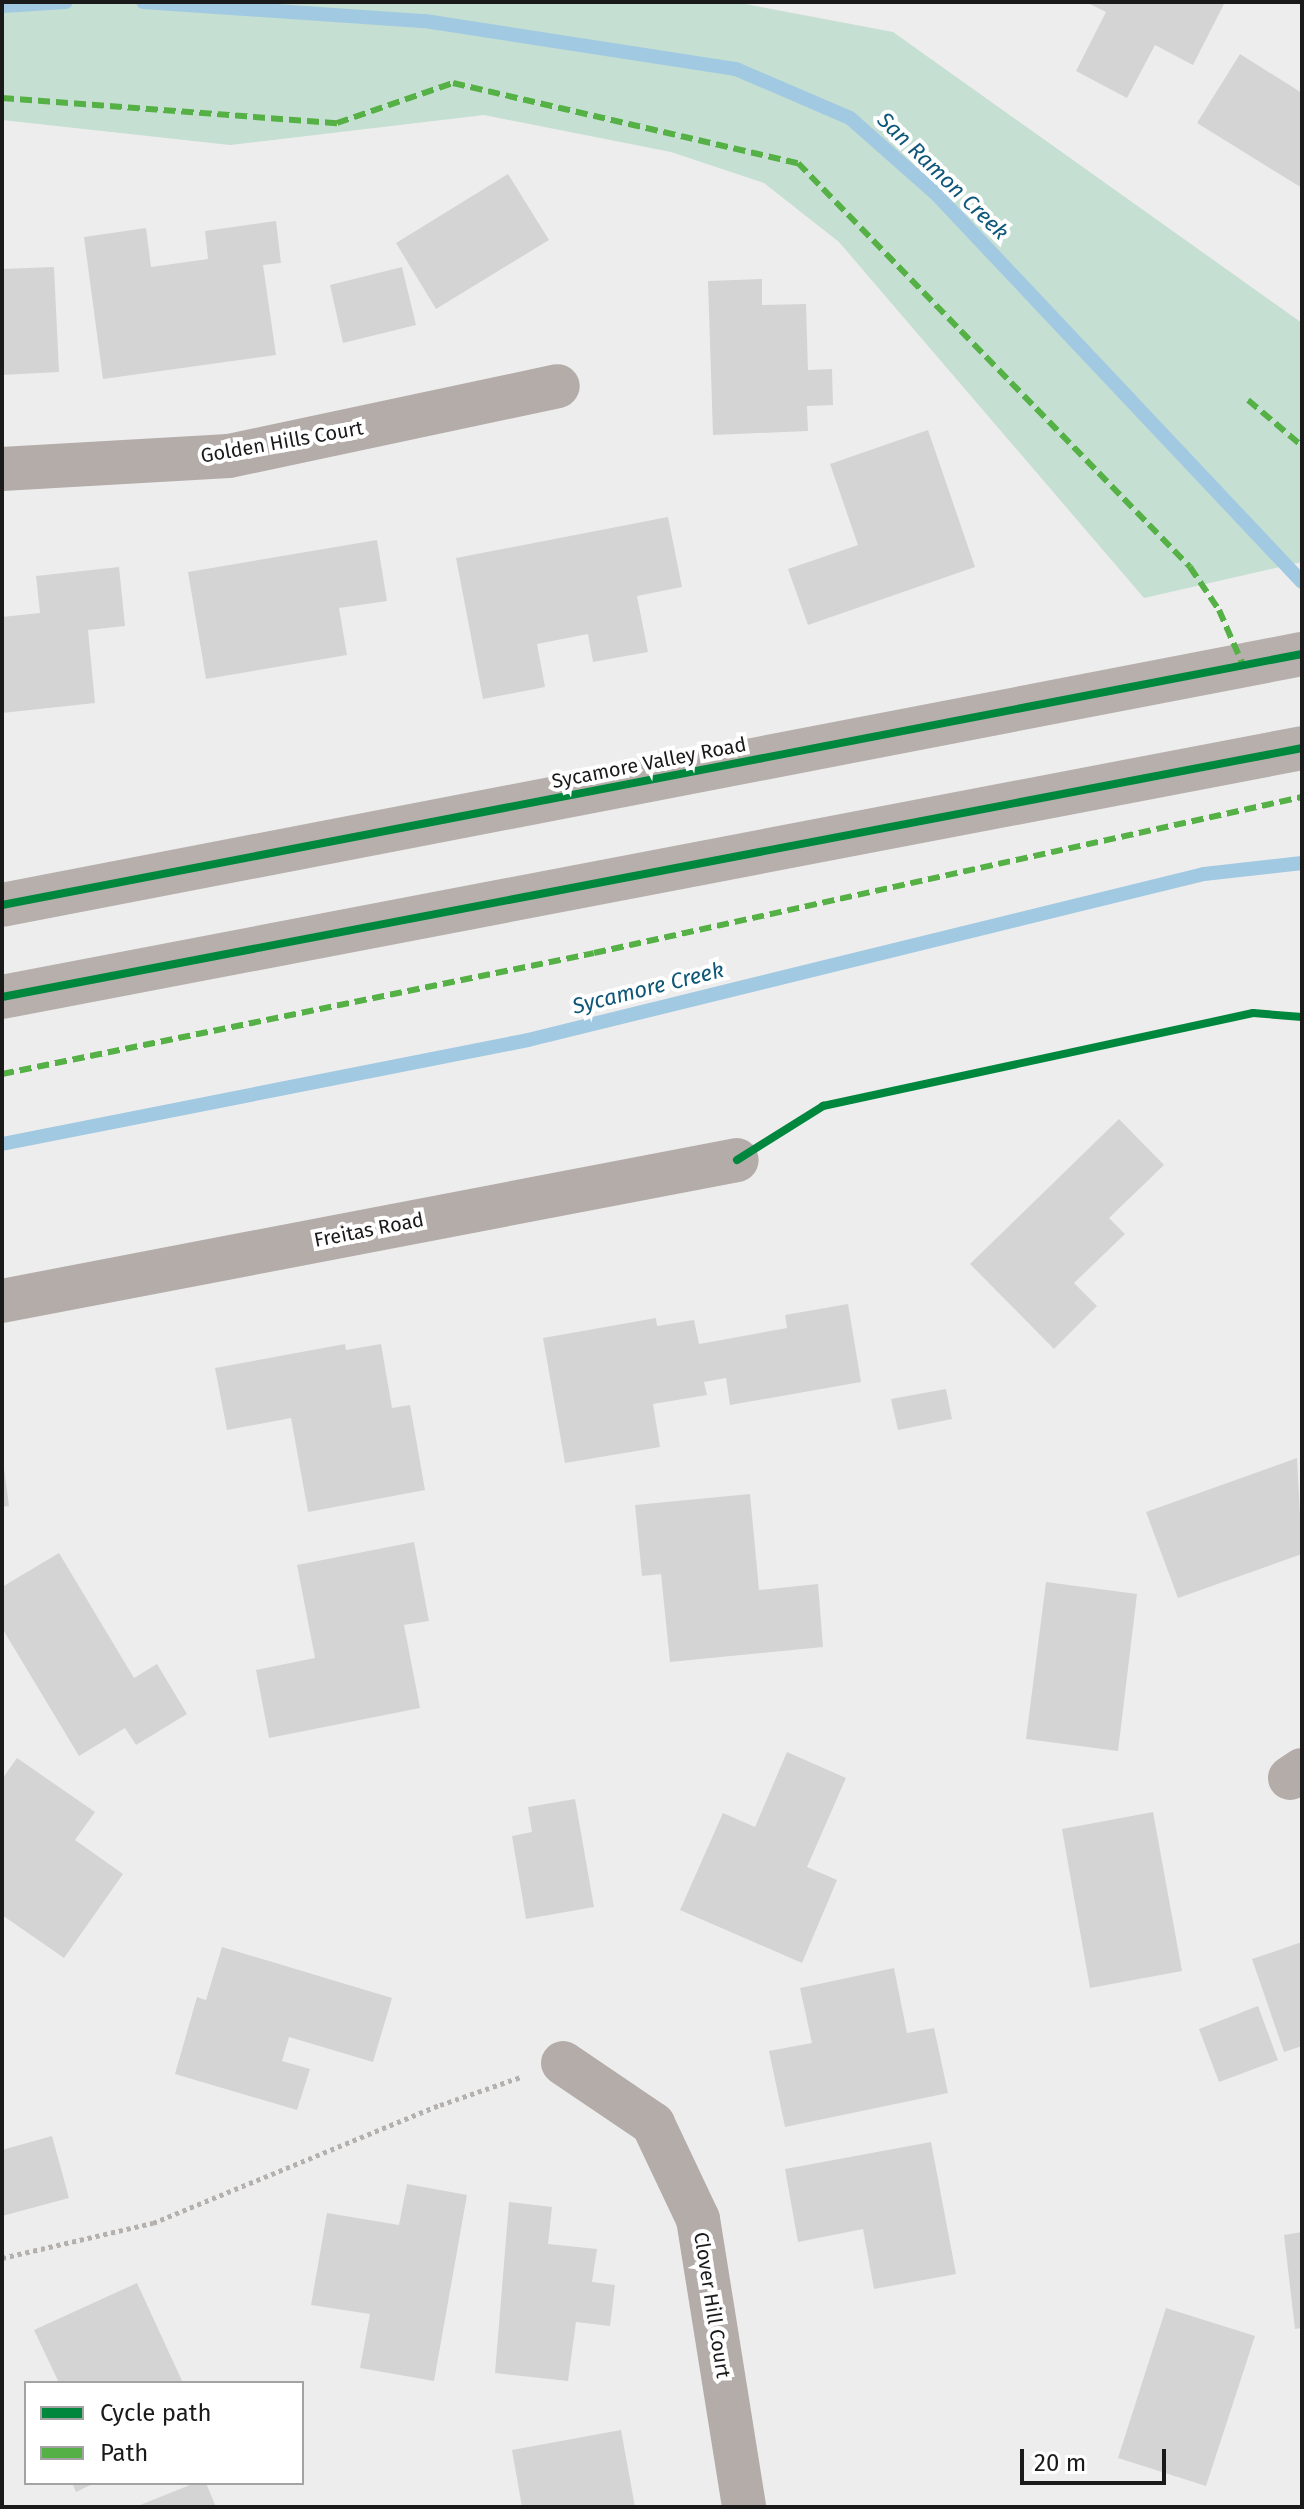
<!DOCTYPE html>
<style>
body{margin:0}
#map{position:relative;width:1304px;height:2509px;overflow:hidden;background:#ededee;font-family:"Fira Sans",sans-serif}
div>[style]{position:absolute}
.green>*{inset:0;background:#c5dfd2}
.stream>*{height:14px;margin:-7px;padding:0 7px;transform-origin:7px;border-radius:7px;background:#a1c9e1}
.building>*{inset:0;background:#d5d4d5}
.path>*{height:5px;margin-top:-2.5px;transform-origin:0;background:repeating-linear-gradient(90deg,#b3b0ae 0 4px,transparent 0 8px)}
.minor>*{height:44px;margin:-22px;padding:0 22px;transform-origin:22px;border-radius:22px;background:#b4aca9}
.major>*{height:44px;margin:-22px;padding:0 22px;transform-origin:22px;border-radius:22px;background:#b6afac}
.quiet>*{height:6px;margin-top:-3px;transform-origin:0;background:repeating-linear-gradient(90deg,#55b145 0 12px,transparent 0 18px)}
.cycleway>*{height:8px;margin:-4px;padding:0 4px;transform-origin:4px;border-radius:4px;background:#00873e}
span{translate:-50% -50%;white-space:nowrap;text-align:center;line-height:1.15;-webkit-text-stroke:8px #fff;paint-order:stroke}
.street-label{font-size:20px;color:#1a1a1b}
.water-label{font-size:22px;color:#0e5778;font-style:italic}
.frame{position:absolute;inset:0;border:4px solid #1a1a1b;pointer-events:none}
.legend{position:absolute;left:24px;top:2381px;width:280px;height:104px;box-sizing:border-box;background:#fff;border:2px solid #a3a3a4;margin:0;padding:10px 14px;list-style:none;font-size:24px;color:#1a1a1b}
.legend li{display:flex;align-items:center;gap:16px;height:40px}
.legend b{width:40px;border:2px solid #a3a3a4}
.scale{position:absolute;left:1020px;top:2449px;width:146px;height:36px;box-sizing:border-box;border:4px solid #1a1a1b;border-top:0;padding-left:10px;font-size:24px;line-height:28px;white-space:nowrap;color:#1a1a1b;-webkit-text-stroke:6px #fff;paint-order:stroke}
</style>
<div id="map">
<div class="green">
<i style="clip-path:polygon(2px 2px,735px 2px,893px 32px,1302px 323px,1302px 562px,1144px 598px,839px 242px,764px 183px,671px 152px,484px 115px,230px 145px,2px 120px)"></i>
</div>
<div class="stream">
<i style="left:143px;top:2px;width:283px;rotate:3.9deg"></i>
<i style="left:425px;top:21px;width:315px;rotate:8.8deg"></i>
<i style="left:736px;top:69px;width:124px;rotate:23.3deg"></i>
<i style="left:850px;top:118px;width:116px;rotate:41.5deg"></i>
<i style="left:937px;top:195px;width:532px;rotate:46.68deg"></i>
<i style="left:2px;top:6px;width:64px;rotate:-3.6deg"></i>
<i style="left:2px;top:1144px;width:536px;rotate:-11.18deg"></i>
<i style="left:528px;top:1040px;width:696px;rotate:-13.8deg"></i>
<i style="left:1204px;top:874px;width:99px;rotate:-6.4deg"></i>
</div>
<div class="building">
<i style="clip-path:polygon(1086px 2px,1225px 2px,1193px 65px,1155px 45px,1127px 98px,1076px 71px,1106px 12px)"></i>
<i style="clip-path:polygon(1240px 54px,1302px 93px,1302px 188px,1197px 123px)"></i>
<i style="clip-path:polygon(508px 174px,549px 240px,436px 309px,396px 243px)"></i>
<i style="clip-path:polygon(276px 221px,281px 263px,263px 265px,276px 355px,103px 379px,84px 237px,146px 228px,151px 267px,208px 259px,205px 231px)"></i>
<i style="clip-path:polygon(54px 267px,59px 372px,2px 375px,2px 269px)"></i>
<i style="clip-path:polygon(402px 267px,416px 325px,343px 343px,330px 285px)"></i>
<i style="clip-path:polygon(762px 279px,762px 305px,806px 304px,808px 370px,832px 369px,833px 405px,807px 406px,808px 431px,713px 435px,708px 281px)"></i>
<i style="clip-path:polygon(928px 430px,975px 567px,808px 625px,788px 569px,858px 545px,830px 464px)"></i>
<i style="clip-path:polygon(668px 517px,682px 587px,637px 596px,648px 652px,593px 662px,588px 634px,537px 644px,545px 687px,483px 699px,456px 558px)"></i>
<i style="clip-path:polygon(377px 540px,387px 601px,339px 608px,347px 655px,206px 679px,188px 572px)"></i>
<i style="clip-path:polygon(119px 567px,125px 626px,88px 630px,95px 703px,2px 713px,2px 617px,40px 613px,36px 576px)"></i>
<i style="clip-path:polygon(1119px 1119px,1164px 1165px,1109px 1218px,1125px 1234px,1074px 1283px,1097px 1306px,1054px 1349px,970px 1264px)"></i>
<i style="clip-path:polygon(848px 1304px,861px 1382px,730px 1405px,726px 1378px,704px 1382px,707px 1395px,653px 1404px,660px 1447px,565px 1463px,543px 1338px,656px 1318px,657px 1326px,694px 1320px,699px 1344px,787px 1328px,785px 1315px)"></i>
<i style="clip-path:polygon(345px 1344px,346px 1350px,381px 1344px,392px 1408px,410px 1405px,425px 1490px,308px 1512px,291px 1418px,227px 1430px,215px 1368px)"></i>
<i style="clip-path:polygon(946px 1389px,952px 1419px,898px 1430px,891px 1399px)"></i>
<i style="clip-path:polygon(2px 1452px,9px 1506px,2px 1507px)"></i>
<i style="clip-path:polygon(1297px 1458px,1302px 1554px,1178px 1598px,1146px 1512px)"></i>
<i style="clip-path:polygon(750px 1494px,759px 1590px,818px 1584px,823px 1647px,670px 1662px,661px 1574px,642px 1576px,635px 1505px)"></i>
<i style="clip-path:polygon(414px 1542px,429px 1621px,404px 1625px,420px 1708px,269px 1738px,256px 1670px,315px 1658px,297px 1565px)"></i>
<i style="clip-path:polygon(59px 1553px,134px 1678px,157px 1664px,187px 1714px,136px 1745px,125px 1728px,79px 1756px,2px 1628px,2px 1587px)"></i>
<i style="clip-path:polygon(1046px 1582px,1137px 1594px,1118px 1751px,1026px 1739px)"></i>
<i style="clip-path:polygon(787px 1752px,846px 1778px,807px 1867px,837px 1880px,802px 1963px,680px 1910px,723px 1813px,755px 1827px)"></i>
<i style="clip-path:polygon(17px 1758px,95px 1812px,75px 1840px,123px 1874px,64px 1958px,2px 1915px,2px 1779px)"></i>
<i style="clip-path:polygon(575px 1799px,594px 1907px,526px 1919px,512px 1836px,532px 1832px,528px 1807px)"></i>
<i style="clip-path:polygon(1153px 1812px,1182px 1971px,1090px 1988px,1062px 1829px)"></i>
<i style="clip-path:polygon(1302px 1942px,1302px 2046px,1284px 2052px,1252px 1959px)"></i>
<i style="clip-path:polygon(222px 1947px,392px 1998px,373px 2062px,289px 2037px,282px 2061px,310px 2069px,297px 2110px,175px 2074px,197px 1997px,206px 2000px)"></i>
<i style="clip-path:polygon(894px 1968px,907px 2033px,934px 2028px,948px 2093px,785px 2127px,769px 2051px,812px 2043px,800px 1988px)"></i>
<i style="clip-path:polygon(1258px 2006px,1278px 2060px,1219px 2082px,1199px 2029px)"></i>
<i style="clip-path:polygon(52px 2136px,69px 2198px,2px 2216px,2px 2150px)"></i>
<i style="clip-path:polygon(931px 2142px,956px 2274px,874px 2289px,863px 2229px,798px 2242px,785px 2169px)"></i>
<i style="clip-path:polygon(407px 2184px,467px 2195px,434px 2381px,360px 2368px,370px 2314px,311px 2305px,327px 2213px,399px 2225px)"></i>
<i style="clip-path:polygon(509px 2202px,552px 2207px,548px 2244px,597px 2249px,592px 2282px,615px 2285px,610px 2326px,576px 2322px,568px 2381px,495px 2373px)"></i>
<i style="clip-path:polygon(1302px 2232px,1302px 2328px,1295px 2329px,1284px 2235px)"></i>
<i style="clip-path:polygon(137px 2283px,183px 2383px,59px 2383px,34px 2330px)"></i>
<i style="clip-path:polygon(1166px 2308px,1255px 2336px,1206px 2486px,1118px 2458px)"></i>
<i style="clip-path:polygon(621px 2430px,635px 2507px,522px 2507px,512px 2450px)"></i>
<i style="clip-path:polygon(72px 2483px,95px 2483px,76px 2492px)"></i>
<i style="clip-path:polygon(195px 2483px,206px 2483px,216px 2507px,135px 2507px)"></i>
</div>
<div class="path">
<i style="left:2px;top:2258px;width:155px;rotate:-13.1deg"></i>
<i style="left:153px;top:2223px;width:310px;rotate:-22.4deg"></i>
<i style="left:440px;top:2105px;width:86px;rotate:-19.1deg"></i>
</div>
<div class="minor">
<i style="left:2px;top:469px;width:227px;rotate:-3.3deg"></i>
<i style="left:229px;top:456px;width:336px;rotate:-12deg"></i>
<i style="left:2px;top:1301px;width:748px;rotate:-10.86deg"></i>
<i style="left:1290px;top:1778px;width:14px;rotate:-34deg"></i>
<i style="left:563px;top:2063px;width:109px;rotate:34.1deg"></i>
<i style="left:653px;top:2124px;width:105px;rotate:64.7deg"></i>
<i style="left:698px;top:2219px;width:292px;rotate:80.9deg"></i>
</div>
<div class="major">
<i style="left:2px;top:905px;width:1324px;rotate:-10.93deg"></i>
<i style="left:2px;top:997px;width:1324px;rotate:-10.84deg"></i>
</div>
<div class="quiet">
<i style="left:2px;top:98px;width:336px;rotate:4.3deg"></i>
<i style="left:337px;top:123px;width:123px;rotate:-19deg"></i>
<i style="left:453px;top:83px;width:354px;rotate:13.1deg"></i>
<i style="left:798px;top:163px;width:563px;rotate:45.86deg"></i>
<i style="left:1190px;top:567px;width:52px;rotate:56deg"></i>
<i style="left:1219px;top:610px;width:60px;rotate:66.4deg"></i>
<i style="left:1248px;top:400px;width:71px;rotate:40.4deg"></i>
<i style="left:2px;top:1074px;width:604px;rotate:-11.55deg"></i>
<i style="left:594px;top:953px;width:725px;rotate:-12.43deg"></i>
</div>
<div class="cycleway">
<i style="left:2px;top:905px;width:1324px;rotate:-10.93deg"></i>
<i style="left:2px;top:997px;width:1324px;rotate:-10.84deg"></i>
<i style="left:737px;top:1160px;width:102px;rotate:-32.1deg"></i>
<i style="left:823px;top:1106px;width:440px;rotate:-12.2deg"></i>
<i style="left:1253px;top:1013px;width:49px;rotate:4.7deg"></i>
</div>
<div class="street-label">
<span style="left:282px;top:442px;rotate:-10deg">Golden Hills Court</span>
<span style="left:649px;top:763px;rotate:-11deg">Sycamore Valley Road</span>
<span style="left:369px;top:1230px;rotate:-11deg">Freitas Road</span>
<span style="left:712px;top:2305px;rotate:81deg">Clover Hill Court</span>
</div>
<div class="water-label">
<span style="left:943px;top:176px;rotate:44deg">San Ramon Creek</span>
<span style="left:648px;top:988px;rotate:-14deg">Sycamore Creek</span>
</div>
<div class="frame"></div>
<ul class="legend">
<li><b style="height:10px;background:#00873e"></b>Cycle path</li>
<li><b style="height:10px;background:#55b145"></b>Path</li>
</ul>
<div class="scale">20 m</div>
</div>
